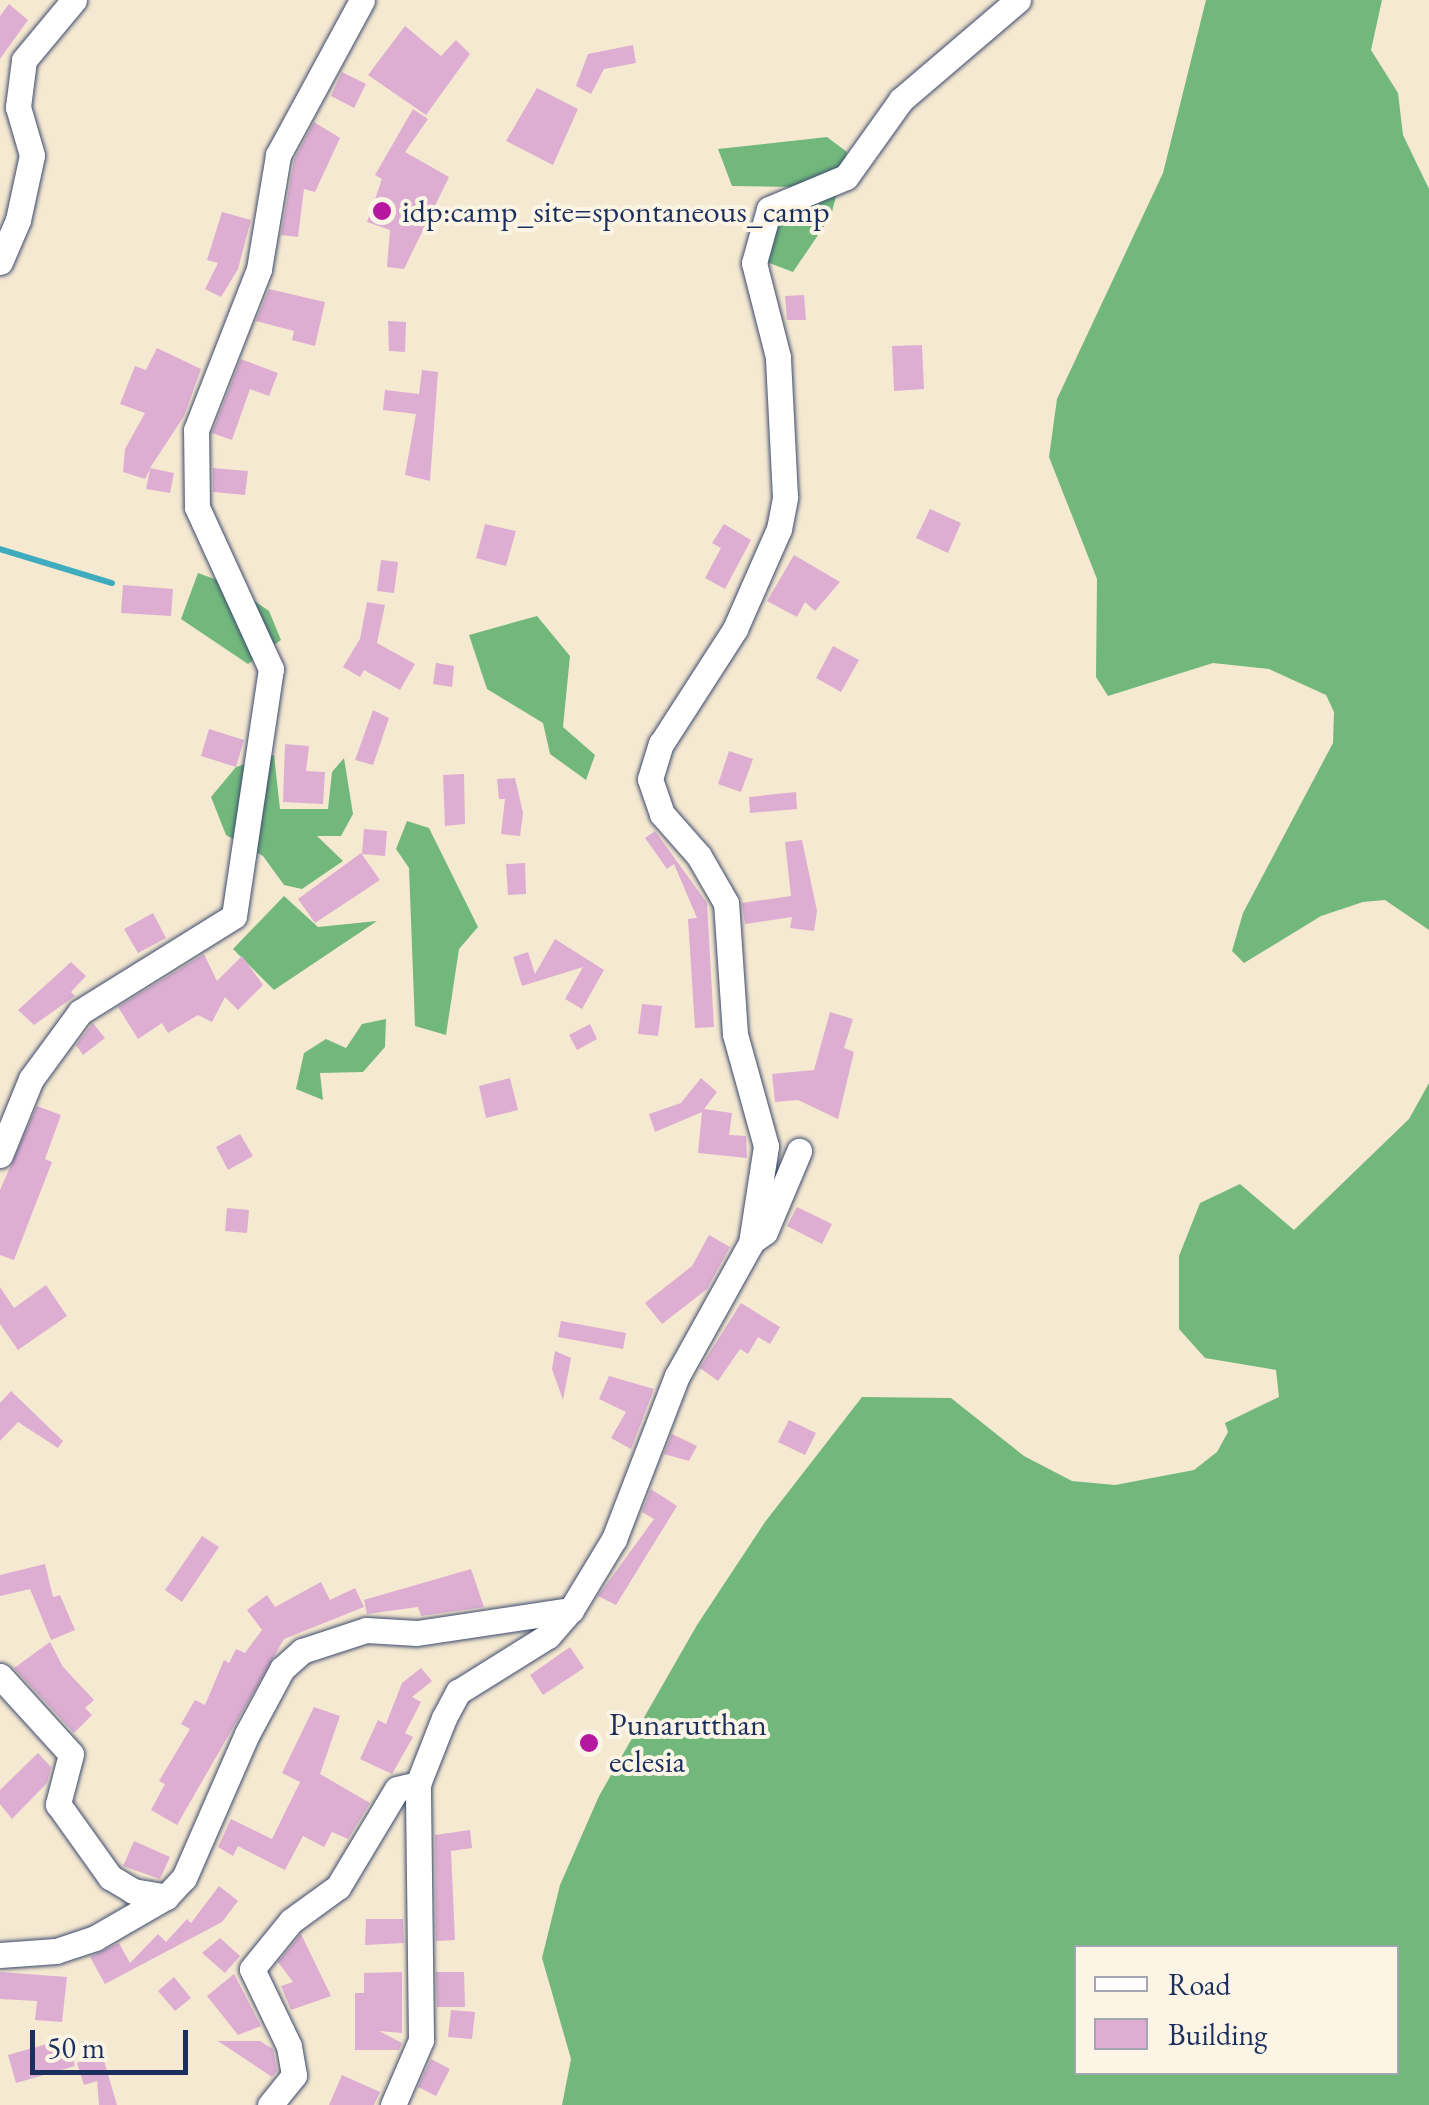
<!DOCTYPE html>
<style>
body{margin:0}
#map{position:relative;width:1429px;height:2105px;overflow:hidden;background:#f6e9d1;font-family:"EB Garamond",serif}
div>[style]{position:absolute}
.forest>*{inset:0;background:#72b87d}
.stream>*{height:6px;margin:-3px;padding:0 3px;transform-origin:3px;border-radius:3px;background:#3fabbe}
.building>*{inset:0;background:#ddaed2}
.roads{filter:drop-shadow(0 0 2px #3c4b6f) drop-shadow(0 0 2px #3c4b6f)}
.minor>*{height:25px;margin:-12.5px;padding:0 12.5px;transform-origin:12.5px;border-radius:12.5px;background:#fff}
.dots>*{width:28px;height:28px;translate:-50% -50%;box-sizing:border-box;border:5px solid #fcf5e5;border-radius:50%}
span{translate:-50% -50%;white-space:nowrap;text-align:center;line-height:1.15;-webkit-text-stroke:8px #fcf5e5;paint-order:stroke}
.poi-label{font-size:32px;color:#1b2f5e}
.left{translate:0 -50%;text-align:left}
.legend{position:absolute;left:1074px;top:1945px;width:325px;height:130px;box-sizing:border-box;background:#fcf5e5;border:2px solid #a2a6af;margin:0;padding:12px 18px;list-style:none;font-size:30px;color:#1b2f5e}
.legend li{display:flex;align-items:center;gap:20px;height:50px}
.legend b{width:50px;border:2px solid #a2a6af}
.scale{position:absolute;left:30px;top:2030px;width:158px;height:45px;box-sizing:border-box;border:5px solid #1b2f5e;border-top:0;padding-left:12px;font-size:30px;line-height:35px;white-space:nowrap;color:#1b2f5e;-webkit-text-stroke:8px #fcf5e5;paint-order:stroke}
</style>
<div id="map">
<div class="forest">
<i style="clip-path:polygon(1206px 0,1382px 0,1371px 50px,1398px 93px,1403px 135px,1429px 189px,1429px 930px,1385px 900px,1363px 902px,1321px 916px,1244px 963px,1232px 951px,1243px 913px,1333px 743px,1334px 712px,1326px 695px,1269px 669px,1213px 663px,1108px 696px,1096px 677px,1097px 579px,1049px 457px,1057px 399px,1163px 173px)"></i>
<i style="clip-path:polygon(827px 137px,847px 152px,831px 216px,793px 272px,764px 261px,768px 226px,797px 187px,732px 186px,718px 149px)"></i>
<i style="clip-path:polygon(198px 573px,231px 585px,269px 611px,281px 640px,248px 664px,181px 619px)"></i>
<i style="clip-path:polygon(537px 616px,570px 656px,563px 727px,595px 755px,586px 780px,550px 754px,543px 723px,487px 689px,469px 635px)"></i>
<i style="clip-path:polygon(274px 755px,280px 809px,328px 809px,332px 772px,344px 758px,353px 814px,341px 836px,317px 836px,343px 861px,302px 889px,284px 885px,263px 856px,226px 835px,211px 797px,236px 767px)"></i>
<i style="clip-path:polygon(407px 821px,429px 828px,478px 927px,459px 949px,446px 1035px,415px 1026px,409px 868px,396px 849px)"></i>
<i style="clip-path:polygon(284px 896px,318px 927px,377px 921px,274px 990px,233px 949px)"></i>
<i style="clip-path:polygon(386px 1019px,385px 1047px,363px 1072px,320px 1073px,323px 1100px,296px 1089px,304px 1053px,326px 1039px,346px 1048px,362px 1024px)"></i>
<i style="clip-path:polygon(evenodd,1429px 1083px,1429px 2105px,562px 2105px,571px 2059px,542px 1958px,560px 1885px,599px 1796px,697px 1625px,765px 1522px,862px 1397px,951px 1398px,1024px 1456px,1072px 1481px,1115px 1485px,1194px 1470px,1217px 1452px,1228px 1432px,1225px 1423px,1279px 1397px,1276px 1370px,1205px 1358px,1179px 1329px,1179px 1256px,1200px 1203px,1240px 1184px,1294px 1230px,1409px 1119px,1429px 1083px,1076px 1948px,1396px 1948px,1396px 2072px,1076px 2072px,1076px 1948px)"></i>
</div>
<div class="stream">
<i style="left:0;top:549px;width:117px;rotate:16.9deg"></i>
</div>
<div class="building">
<i style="clip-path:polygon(9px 4px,28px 20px,0 59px,0 16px)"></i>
<i style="clip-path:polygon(405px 26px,441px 56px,456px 40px,470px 54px,426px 115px,368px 75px)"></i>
<i style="clip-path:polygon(633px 45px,636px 63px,604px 69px,591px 94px,576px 86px,588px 54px)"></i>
<i style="clip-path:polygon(342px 72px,366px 84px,354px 108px,331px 96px)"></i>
<i style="clip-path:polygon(537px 88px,578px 109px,553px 165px,506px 141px)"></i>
<i style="clip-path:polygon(413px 109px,428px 119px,405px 152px,449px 177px,404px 269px,387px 267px,390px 230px,367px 222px,382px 179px,375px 175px)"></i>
<i style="clip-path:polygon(314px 122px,340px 138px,315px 192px,304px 189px,298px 237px,281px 235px,294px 160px)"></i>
<i style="clip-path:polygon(222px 212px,251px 220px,238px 269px,221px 297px,205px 289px,218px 263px,207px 260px)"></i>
<i style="clip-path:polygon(269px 289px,325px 302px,315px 346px,292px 340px,294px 331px,256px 321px)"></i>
<i style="clip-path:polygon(804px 295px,806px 320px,787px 320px,785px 296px)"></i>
<i style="clip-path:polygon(388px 321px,406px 322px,405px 352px,389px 351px)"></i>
<i style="clip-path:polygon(922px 345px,924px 389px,894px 391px,892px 346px)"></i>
<i style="clip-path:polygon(157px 348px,201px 369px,184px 416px,150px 468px,174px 473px,170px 493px,146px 489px,150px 469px,145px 479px,123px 472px,125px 449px,145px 413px,120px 404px,135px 366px,146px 370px)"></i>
<i style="clip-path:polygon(241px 359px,278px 373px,269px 396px,250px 389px,232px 440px,212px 433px)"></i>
<i style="clip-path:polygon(422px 370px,438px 372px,430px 481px,405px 475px,416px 414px,383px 410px,385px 390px,419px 394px)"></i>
<i style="clip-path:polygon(213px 468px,248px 471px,245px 495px,213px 492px)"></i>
<i style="clip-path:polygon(930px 509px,961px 523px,948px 553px,916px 538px)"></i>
<i style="clip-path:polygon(485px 524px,516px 531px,506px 566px,476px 558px)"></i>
<i style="clip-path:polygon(724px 524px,751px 540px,725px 589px,705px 578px,721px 548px,712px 543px)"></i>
<i style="clip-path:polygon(794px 555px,840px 582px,815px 611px,805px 602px,797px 617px,767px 601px)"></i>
<i style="clip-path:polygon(381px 560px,398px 562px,394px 593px,377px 591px)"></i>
<i style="clip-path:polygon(123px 585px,173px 589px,171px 616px,121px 613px)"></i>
<i style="clip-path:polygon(367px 602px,385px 605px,377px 643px,415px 664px,400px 690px,364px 670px,360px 677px,343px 667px,360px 639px)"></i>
<i style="clip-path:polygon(833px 646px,859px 660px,841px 692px,816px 678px)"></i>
<i style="clip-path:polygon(436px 663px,454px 666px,452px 687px,433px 684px)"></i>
<i style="clip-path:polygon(373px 710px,389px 718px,373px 765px,355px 760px)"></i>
<i style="clip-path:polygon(209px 729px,244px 740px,236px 767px,201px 756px)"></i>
<i style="clip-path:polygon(285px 744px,309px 746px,306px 771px,325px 772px,323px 804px,283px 802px)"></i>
<i style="clip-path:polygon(729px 751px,753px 759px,741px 792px,718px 784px)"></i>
<i style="clip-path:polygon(464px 774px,465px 824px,445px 826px,443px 775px)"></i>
<i style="clip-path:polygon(515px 778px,523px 813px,520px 836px,501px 834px,505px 799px,499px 799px,497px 779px)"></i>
<i style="clip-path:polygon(796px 792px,797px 809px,750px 813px,749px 797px)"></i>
<i style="clip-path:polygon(364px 829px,387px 831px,385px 856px,362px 854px)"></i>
<i style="clip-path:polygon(655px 831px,707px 903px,714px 1027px,695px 1028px,688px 919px,697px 918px,674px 864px,667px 869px,645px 838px)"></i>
<i style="clip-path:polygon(802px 840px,817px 911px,814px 931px,790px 928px,792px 917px,745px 924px,742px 903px,791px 896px,785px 842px)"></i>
<i style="clip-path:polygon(361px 853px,380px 880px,315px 923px,298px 899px)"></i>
<i style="clip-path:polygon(525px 863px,526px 894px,508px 895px,506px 864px)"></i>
<i style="clip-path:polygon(153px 913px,166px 938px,138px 953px,124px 929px)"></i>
<i style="clip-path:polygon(555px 939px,604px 970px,582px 1009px,565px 999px,583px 967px,522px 986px,513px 957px,528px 952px,535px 974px)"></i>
<i style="clip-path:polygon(204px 954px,217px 981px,242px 956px,263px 985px,238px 1010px,225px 997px,212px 1022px,198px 1015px,168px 1033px,162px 1023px,138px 1039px,118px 1007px)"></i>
<i style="clip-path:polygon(71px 962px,86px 976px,71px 992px,75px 996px,34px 1025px,18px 1010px)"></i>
<i style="clip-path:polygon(642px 1004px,662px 1006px,658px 1036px,638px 1034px)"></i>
<i style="clip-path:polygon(830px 1012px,853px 1019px,844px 1048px,854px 1052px,838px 1119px,798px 1100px,775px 1102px,772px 1074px,814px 1070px)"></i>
<i style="clip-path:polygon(93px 1023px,105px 1038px,83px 1055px,76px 1045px)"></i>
<i style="clip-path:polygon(590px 1024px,597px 1039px,577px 1050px,569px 1035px)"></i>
<i style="clip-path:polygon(510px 1078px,518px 1110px,486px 1118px,479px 1086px)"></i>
<i style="clip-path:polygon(701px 1078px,717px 1092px,704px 1109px,732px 1113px,729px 1135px,746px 1136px,747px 1158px,698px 1153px,702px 1112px,655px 1132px,649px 1114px,681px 1103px)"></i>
<i style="clip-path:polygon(37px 1106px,61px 1115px,45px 1159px,52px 1162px,14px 1260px,0 1255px,0 1190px)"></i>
<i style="clip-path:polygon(240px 1134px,253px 1156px,228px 1170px,216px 1147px)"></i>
<i style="clip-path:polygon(797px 1207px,832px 1224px,822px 1244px,787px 1226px)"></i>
<i style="clip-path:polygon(227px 1208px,249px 1210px,247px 1233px,225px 1231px)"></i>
<i style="clip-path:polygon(709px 1235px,730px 1247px,707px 1289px,662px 1324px,645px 1303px,692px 1266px)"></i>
<i style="clip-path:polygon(46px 1285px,67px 1316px,18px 1350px,0 1324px,0 1287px,14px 1308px)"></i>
<i style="clip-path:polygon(741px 1303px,780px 1327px,770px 1344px,758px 1337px,748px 1354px,740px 1349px,718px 1381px,700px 1368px)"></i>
<i style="clip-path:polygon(561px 1321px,626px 1333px,623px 1349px,558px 1337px)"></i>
<i style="clip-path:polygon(555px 1351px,571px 1358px,563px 1400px,552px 1369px)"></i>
<i style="clip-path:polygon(609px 1376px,654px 1389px,631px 1449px,611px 1438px,626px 1412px,599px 1399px)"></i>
<i style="clip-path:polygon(11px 1391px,63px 1441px,58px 1448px,18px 1422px,0 1441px,0 1403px)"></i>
<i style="clip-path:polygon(789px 1420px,816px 1433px,805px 1455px,778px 1442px)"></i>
<i style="clip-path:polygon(672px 1434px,697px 1446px,689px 1461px,664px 1454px)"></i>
<i style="clip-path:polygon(651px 1489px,677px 1506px,616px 1605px,598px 1596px,654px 1519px,642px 1512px)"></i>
<i style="clip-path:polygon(202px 1536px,219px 1547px,182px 1602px,165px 1590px)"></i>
<i style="clip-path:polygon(45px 1564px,53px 1597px,60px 1595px,75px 1630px,51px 1640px,30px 1589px,0 1596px,0 1575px)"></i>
<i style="clip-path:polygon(471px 1569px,484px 1607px,421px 1616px,418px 1607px,367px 1614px,364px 1600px)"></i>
<i style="clip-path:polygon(321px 1582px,330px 1600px,355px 1588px,364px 1607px,284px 1639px,177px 1825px,151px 1810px,165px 1784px,159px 1781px,190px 1729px,181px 1724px,195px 1700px,205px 1705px,224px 1660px,229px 1663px,236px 1649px,245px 1653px,262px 1630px,247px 1610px,267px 1595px,275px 1607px)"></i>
<i style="clip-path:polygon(50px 1642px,63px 1667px,94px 1700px,85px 1708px,92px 1715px,74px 1733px,14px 1668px)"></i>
<i style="clip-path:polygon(570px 1647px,584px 1668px,543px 1695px,530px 1675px)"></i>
<i style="clip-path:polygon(421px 1668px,432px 1681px,412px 1697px,421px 1702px,405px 1733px,413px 1737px,392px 1774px,360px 1759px,378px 1720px,386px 1724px,402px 1683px)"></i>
<i style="clip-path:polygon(314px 1707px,340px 1716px,320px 1774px,370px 1803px,348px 1839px,332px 1832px,324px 1847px,303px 1836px,285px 1870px,238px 1846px,233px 1856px,218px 1847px,231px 1819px,272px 1839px,300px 1782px,282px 1773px)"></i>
<i style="clip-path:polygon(38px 1753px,51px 1767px,47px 1783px,12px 1819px,0 1804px,0 1790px)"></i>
<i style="clip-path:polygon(470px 1830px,472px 1848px,451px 1851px,455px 1940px,436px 1941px,435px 1835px)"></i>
<i style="clip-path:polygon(134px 1841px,170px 1857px,160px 1879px,123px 1866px)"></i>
<i style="clip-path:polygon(219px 1886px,238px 1901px,222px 1922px,105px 1984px,90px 1957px,119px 1943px,130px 1963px,158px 1934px,166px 1942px,187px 1919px,191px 1923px)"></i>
<i style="clip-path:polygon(366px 1919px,403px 1919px,404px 1943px,365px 1945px)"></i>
<i style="clip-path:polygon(301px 1934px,331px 1996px,291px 2010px,281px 1986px,293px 1982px,278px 1962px)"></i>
<i style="clip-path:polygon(220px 1938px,240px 1956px,225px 1973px,202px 1953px)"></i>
<i style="clip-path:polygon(0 1972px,67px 1977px,62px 2022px,35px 2020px,37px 2001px,0 1999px)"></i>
<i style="clip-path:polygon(402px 1972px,402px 2033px,379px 2031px,402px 2043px,399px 2050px,355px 2050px,355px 1993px,364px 1993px,364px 1973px)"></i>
<i style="clip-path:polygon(436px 1972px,464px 1972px,465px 2007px,437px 2007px)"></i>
<i style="clip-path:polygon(234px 1974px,261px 2026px,238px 2035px,207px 1996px)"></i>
<i style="clip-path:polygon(174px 1977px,191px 1998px,175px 2011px,158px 1991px)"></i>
<i style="clip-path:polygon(451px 2010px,475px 2012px,472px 2039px,448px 2037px)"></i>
<i style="clip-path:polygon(61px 2040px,60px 2052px,70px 2049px,75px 2066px,16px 2083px,8px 2055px)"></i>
<i style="clip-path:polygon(218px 2041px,260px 2041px,273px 2049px,277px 2071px,272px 2077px)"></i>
<i style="clip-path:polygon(102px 2054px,117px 2105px,99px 2105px,97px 2081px,84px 2085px,77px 2063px)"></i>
<i style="clip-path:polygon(431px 2059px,450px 2069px,436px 2096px,418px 2087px)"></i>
<i style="clip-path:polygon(342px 2075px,380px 2092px,374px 2105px,329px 2105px)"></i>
</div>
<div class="roads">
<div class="minor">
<i style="left:0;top:262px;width:46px;rotate:-66.8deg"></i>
<i style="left:18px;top:220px;width:66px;rotate:-77.8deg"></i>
<i style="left:32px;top:155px;width:50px;rotate:-106.3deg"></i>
<i style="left:18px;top:107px;width:47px;rotate:-82.7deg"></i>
<i style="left:24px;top:60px;width:78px;rotate:-50.2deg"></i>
<i style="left:0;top:1155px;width:82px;rotate:-67.8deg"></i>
<i style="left:31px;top:1079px;width:83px;rotate:-53.8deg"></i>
<i style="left:80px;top:1012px;width:181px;rotate:-31.9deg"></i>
<i style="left:234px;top:916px;width:250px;rotate:-81.5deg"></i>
<i style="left:271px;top:669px;width:178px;rotate:-114.6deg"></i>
<i style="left:197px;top:507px;width:77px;rotate:-90.7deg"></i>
<i style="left:196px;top:430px;width:173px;rotate:-68.6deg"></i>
<i style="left:259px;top:269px;width:116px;rotate:-80.5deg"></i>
<i style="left:278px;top:155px;width:176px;rotate:-61.5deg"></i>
<i style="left:755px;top:1239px;width:12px;rotate:-35deg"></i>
<i style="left:765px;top:1232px;width:88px;rotate:-67.2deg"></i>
<i style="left:0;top:1676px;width:105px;rotate:47.7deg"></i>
<i style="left:71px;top:1754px;width:52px;rotate:104.6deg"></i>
<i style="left:58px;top:1804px;width:90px;rotate:54.5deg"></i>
<i style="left:110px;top:1877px;width:27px;rotate:31deg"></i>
<i style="left:133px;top:1891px;width:34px;rotate:10deg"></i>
<i style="left:0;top:1955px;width:56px;rotate:-4.1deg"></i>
<i style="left:56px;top:1951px;width:41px;rotate:-18.4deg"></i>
<i style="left:95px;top:1938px;width:82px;rotate:-30deg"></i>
<i style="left:166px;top:1897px;width:26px;rotate:-47deg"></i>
<i style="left:184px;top:1878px;width:157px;rotate:-66.4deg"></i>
<i style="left:247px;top:1734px;width:74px;rotate:-61.7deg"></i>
<i style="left:282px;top:1669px;width:27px;rotate:-42deg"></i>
<i style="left:302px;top:1651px;width:67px;rotate:-18.2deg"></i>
<i style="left:366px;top:1630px;width:51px;rotate:3.4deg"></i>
<i style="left:417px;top:1633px;width:156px;rotate:-8.5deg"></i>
<i style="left:270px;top:2105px;width:38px;rotate:-51deg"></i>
<i style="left:294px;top:2075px;width:29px;rotate:-100deg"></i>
<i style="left:289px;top:2046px;width:85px;rotate:-115.7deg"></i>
<i style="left:252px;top:1969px;width:62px;rotate:-50.9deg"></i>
<i style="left:291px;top:1921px;width:58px;rotate:-35.9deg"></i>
<i style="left:338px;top:1887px;width:114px;rotate:-59deg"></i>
<i style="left:397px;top:1789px;width:22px;rotate:-13deg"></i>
<i style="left:393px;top:2105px;width:71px;rotate:-66.7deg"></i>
<i style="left:421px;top:2040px;width:256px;rotate:-90.7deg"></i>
<i style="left:418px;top:1784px;width:71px;rotate:-68.5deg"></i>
<i style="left:444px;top:1718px;width:30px;rotate:-62deg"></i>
<i style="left:458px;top:1692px;width:106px;rotate:-31.9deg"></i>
<i style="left:548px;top:1636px;width:35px;rotate:-49deg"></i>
<i style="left:571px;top:1610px;width:83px;rotate:-58.8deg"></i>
<i style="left:614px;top:1539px;width:175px;rotate:-68.9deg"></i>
<i style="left:677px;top:1376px;width:152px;rotate:-60.9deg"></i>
<i style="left:751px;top:1243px;width:98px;rotate:-81.2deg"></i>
<i style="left:766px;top:1146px;width:116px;rotate:-105.5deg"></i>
<i style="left:735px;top:1034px;width:131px;rotate:-93.9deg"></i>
<i style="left:726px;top:903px;width:54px;rotate:-119.9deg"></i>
<i style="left:699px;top:856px;width:56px;rotate:-131.4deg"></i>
<i style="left:662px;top:814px;width:37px;rotate:-109deg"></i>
<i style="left:650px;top:779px;width:37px;rotate:-73deg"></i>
<i style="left:661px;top:744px;width:137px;rotate:-57.2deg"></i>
<i style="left:735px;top:629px;width:109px;rotate:-66.3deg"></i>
<i style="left:779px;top:529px;width:33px;rotate:-79deg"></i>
<i style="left:785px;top:497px;width:140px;rotate:-92.9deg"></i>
<i style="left:778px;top:357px;width:97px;rotate:-104.3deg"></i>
<i style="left:754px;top:263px;width:56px;rotate:-74.5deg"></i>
<i style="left:769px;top:209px;width:83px;rotate:-22.6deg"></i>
<i style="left:846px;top:177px;width:95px;rotate:-54.5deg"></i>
<i style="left:901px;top:100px;width:154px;rotate:-40.5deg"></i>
</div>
</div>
<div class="dots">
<i style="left:382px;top:211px;background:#b5179e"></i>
<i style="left:589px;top:1743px;background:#b5179e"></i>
</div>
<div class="poi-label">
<span class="left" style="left:402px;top:211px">idp:camp_site=spontaneous_camp</span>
<span class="left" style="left:609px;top:1743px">Punarutthan<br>eclesia</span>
</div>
<ul class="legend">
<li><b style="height:12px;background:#fff"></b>Road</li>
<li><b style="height:28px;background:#ddaed2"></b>Building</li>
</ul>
<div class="scale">50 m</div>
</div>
